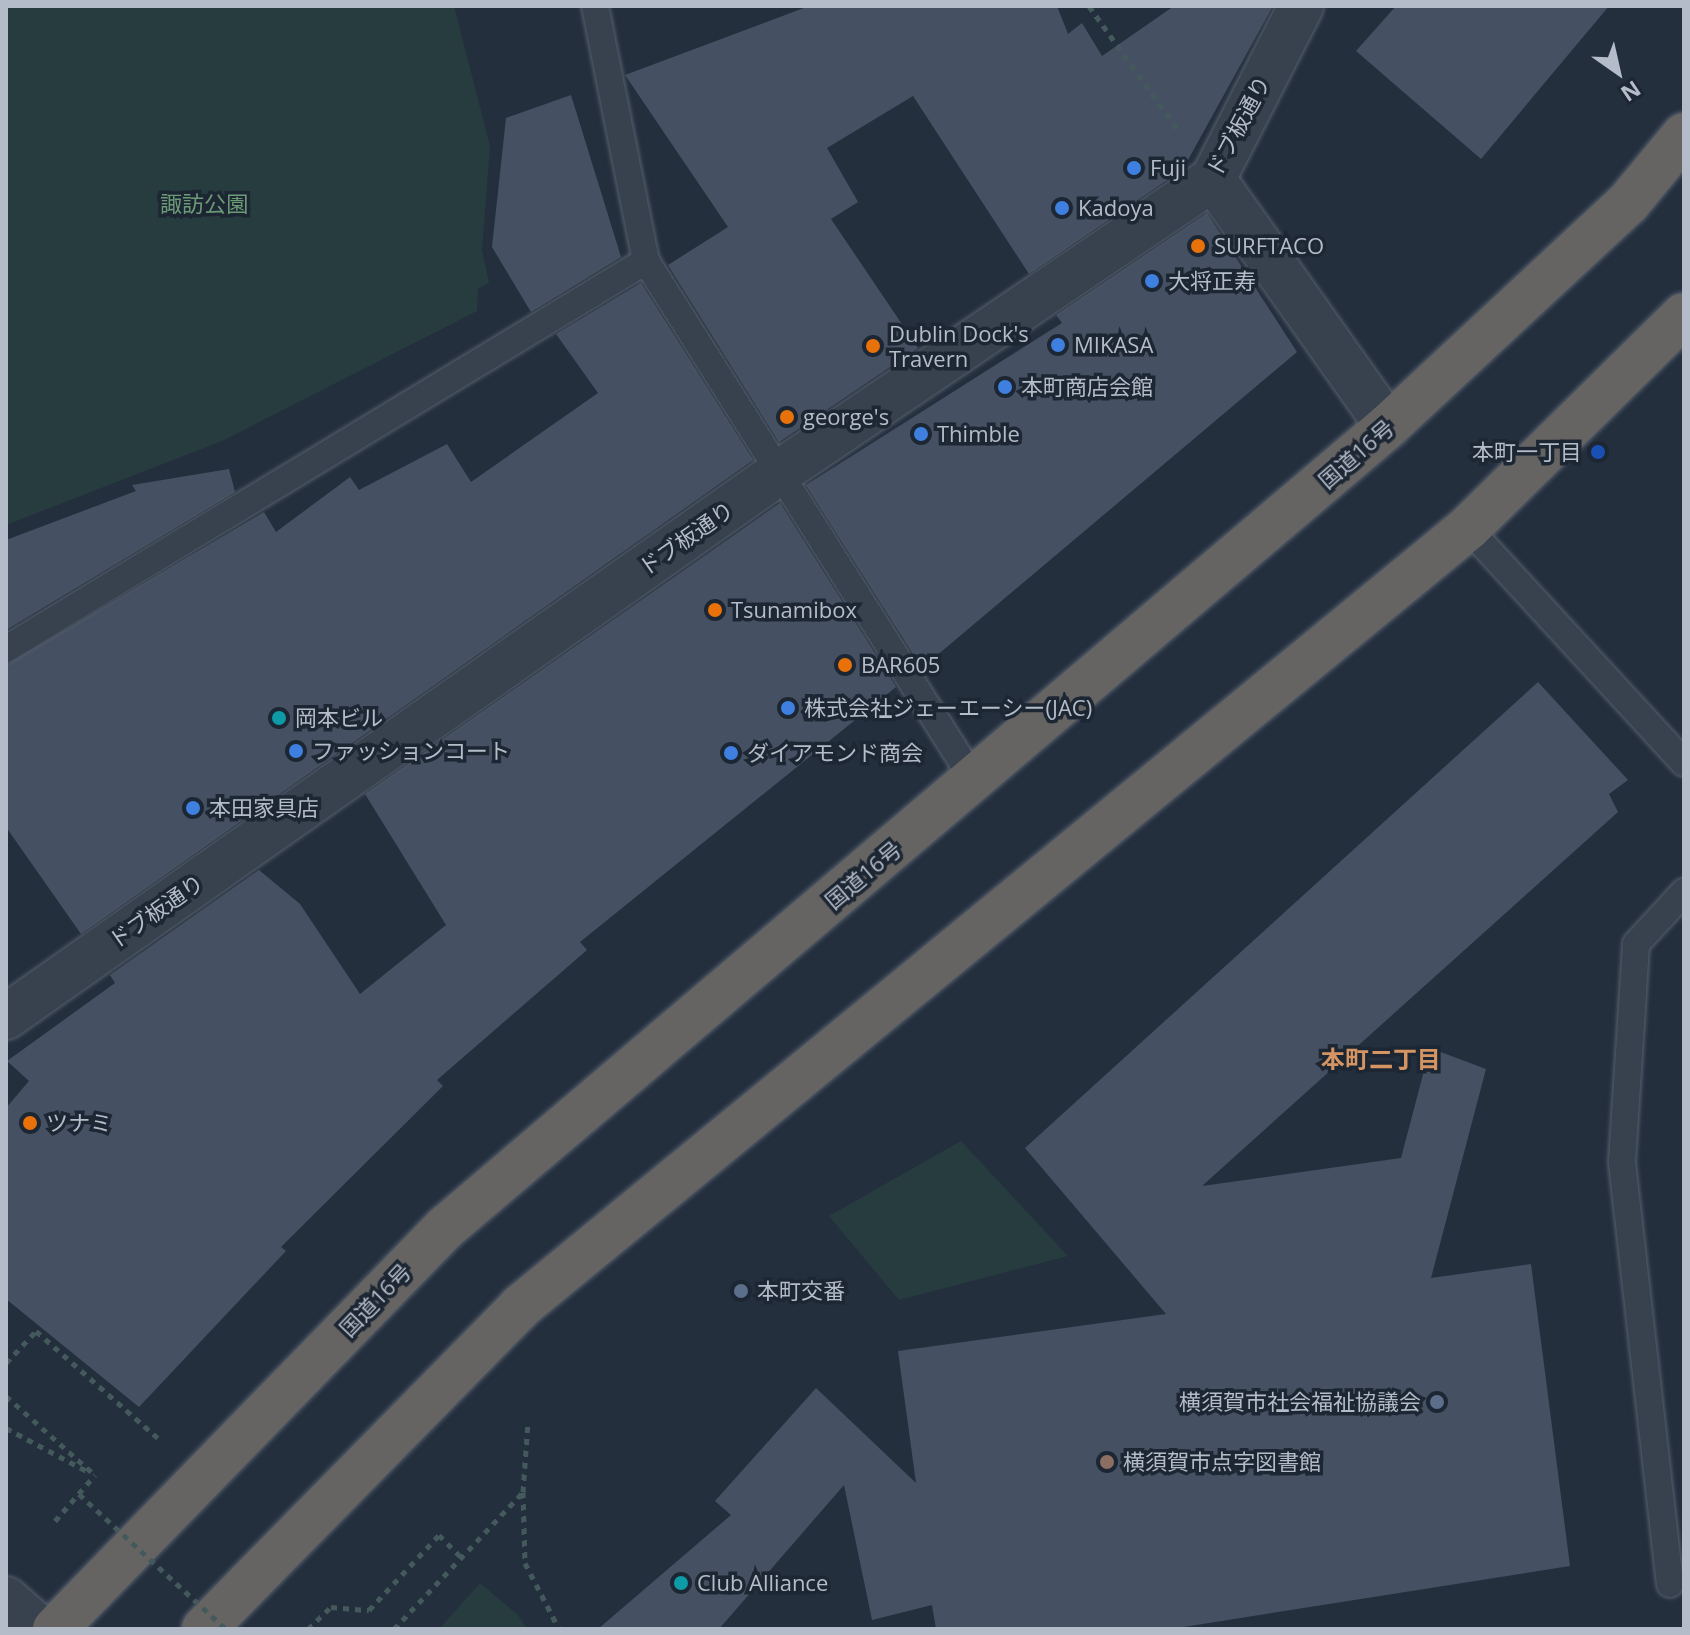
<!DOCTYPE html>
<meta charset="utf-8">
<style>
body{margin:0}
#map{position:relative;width:1690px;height:1635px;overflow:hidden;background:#242f3e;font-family:"Open Sans","Noto Sans JP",sans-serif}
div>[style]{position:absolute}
.green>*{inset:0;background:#263c3f}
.building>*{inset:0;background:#455162}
.path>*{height:5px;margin-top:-2.5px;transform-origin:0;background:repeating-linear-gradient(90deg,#44595c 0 6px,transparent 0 12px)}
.roads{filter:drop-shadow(0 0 2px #565f6c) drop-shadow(0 0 2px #565f6c)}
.service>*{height:26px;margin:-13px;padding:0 13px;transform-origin:13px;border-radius:13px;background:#38414e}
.minor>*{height:44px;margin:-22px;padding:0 22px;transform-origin:22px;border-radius:22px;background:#38414e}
.trunk>*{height:44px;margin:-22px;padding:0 22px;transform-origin:22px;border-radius:22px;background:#656462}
.path-bridge>*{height:5px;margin-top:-2.5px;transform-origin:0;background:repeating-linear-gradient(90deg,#44595c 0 6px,transparent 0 12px)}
.dots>*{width:22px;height:22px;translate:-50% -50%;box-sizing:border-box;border:4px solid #1d2633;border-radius:50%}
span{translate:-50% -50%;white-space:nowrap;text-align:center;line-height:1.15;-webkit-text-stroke:7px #1d2633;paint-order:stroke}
.street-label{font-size:22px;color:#b4bcc9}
.poi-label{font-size:22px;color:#b4bcc9}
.left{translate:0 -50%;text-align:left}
.right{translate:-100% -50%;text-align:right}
.park-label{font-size:22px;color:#6b9a76}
.neighbourhood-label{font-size:24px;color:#d59563;font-weight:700}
.frame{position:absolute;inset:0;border:8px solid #b4bcc9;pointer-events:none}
.north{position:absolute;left:1578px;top:32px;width:80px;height:80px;-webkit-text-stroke:6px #1d2633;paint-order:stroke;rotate:146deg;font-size:22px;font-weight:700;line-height:32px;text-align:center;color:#b4bcc9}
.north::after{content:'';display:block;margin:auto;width:28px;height:36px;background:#b4bcc9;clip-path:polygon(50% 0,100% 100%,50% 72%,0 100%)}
</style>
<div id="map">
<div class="green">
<i style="clip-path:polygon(6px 6px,454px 6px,490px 146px,482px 250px,489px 283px,478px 289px,477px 311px,222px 441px,6px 525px)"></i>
<i style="clip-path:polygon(961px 1141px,1068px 1256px,899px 1300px,829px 1216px)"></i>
<i style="clip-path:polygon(480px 1583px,518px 1615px,527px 1629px,439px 1629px)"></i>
</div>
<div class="building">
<i style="clip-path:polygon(809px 6px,1057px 6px,1068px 34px,1082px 23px,1102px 56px,1174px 6px,1273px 6px,1183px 169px,1029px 274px,913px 96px,827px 148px,858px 202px,831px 219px,918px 348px,779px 442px,668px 265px,728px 227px,625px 75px)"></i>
<i style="clip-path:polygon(1396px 6px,1609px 6px,1481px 159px,1356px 51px)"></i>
<i style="clip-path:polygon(571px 95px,621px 257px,531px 312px,492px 247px,506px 118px)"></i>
<i style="clip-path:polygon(1207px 213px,1297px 352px,922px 668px,806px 485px,1062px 323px,1056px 315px)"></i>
<i style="clip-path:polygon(641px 283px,753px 460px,81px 934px,6px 827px,6px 665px,264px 512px,276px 532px,350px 477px,359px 490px,447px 444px,471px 482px,598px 393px,556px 334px)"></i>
<i style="clip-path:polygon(229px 469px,235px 492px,6px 630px,6px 540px,136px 491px,132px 485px)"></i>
<i style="clip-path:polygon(780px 503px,896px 687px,580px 942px,587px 950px,437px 1080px,443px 1086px,281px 1247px,286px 1251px,139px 1407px,6px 1299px,6px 1108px,29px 1081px,7px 1061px,115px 983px,110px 975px,259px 870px,300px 904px,360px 994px,446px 925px,365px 794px)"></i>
<i style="clip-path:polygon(1538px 682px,1628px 780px,1609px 794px,1618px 812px,1202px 1186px,1401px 1158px,1430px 1048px,1486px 1069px,1431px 1278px,1531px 1264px,1570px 1566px,1171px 1629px,936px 1629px,932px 1605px,872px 1620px,844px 1485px,719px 1629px,598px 1629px,731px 1515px,715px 1501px,816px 1388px,916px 1483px,898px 1351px,1166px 1314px,1025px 1148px)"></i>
</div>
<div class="path">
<i style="left:1089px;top:6px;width:151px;rotate:54.4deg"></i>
<i style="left:6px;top:1363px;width:44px;rotate:-46.8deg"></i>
<i style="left:36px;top:1331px;width:162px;rotate:41.3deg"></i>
<i style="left:6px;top:1396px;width:119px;rotate:41.6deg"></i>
<i style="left:6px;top:1428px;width:92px;rotate:28deg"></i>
<i style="left:523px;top:1492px;width:71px;rotate:88.4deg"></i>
<i style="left:525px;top:1563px;width:74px;rotate:62.7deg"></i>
<i style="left:55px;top:1521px;width:61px;rotate:-49deg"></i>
<i style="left:308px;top:1629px;width:32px;rotate:-44deg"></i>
<i style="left:331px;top:1607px;width:38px;rotate:5deg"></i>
<i style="left:369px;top:1610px;width:103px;rotate:-47deg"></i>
<i style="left:439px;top:1535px;width:31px;rotate:45deg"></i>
<i style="left:394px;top:1629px;width:188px;rotate:-46.7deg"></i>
<i style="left:523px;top:1492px;width:69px;rotate:-85.9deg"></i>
</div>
<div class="roads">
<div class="service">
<i style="left:595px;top:6px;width:260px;rotate:78.7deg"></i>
<i style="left:646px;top:261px;width:616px;rotate:57.73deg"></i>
<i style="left:1468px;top:528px;width:319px;rotate:47.4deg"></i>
<i style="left:6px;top:649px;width:748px;rotate:-31.23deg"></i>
<i style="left:1670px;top:1584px;width:425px;rotate:-96.5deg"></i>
<i style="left:1622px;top:1162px;width:218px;rotate:-86.3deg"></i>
<i style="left:1636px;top:944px;width:71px;rotate:-47.3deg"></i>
</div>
<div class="minor">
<i style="left:1213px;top:179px;width:303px;rotate:54.7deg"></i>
<i style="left:6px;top:1017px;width:943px;rotate:-35.16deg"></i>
<i style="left:777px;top:474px;width:526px;rotate:-34.08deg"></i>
<i style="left:1213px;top:179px;width:194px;rotate:-63deg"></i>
<i style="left:6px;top:1599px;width:45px;rotate:41.4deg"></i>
</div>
<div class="trunk">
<i style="left:55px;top:1629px;width:559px;rotate:-45.8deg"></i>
<i style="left:445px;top:1228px;width:1238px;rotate:-40.38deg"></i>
<i style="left:1388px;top:426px;width:328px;rotate:-42.9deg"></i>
<i style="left:1628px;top:203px;width:88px;rotate:-50.5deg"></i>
<i style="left:204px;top:1629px;width:451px;rotate:-45.5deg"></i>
<i style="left:520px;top:1307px;width:1227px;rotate:-39.41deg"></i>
<i style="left:1468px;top:528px;width:303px;rotate:-44.6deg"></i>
</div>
</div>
<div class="path-bridge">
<i style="left:79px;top:1494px;width:200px;rotate:42.6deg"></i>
</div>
<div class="dots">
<i style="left:1134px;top:168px;background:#3f7fe0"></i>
<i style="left:1062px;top:208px;background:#3f7fe0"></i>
<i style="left:1198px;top:246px;background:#e8710a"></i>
<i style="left:1152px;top:281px;background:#3f7fe0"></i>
<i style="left:1058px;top:345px;background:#3f7fe0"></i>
<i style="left:873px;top:346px;background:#e8710a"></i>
<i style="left:1005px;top:387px;background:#3f7fe0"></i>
<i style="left:787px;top:417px;background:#e8710a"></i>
<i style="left:921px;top:434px;background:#3f7fe0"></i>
<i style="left:1598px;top:452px;background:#1a4fb4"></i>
<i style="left:715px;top:610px;background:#e8710a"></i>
<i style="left:845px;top:665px;background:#e8710a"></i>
<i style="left:788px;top:708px;background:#3f7fe0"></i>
<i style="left:279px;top:718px;background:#0f9aa8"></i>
<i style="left:296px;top:751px;background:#3f7fe0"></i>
<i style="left:731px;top:753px;background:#3f7fe0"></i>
<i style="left:193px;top:808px;background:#3f7fe0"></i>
<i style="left:30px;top:1123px;background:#e8710a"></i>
<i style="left:741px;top:1291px;background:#5c6f8a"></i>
<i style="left:1437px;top:1402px;background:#5c6f8a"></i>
<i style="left:1107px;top:1462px;background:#8d6e63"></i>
<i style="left:681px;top:1583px;background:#0f9aa8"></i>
</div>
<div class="street-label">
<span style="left:1238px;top:126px;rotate:-62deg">ドブ板通り</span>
<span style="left:1356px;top:454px;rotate:-41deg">国道16号</span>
<span style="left:686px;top:538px;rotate:-35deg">ドブ板通り</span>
<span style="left:863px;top:875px;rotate:-40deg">国道16号</span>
<span style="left:156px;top:911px;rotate:-35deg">ドブ板通り</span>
<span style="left:375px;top:1300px;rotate:-46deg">国道16号</span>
</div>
<div class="poi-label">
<span class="left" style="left:1150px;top:168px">Fuji</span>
<span class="left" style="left:1078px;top:208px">Kadoya</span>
<span class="left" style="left:1214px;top:246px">SURFTACO</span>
<span class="left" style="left:1168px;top:281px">大将正寿</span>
<span class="left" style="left:889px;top:346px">Dublin Dock's<br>Travern</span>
<span class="left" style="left:1074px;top:345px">MIKASA</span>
<span class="left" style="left:1021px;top:387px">本町商店会館</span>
<span class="left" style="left:803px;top:417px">george's</span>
<span class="left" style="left:937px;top:434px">Thimble</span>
<span class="right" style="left:1582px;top:452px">本町一丁目</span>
<span class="left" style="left:731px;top:610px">Tsunamibox</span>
<span class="left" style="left:861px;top:665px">BAR605</span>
<span class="left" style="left:804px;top:708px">株式会社ジェーエーシー(JAC)</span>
<span class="left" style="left:295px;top:718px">岡本ビル</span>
<span class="left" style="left:312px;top:751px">ファッションコート</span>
<span class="left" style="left:747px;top:753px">ダイアモンド商会</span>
<span class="left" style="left:209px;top:808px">本田家具店</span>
<span class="left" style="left:46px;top:1123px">ツナミ</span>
<span class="left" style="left:757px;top:1291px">本町交番</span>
<span class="right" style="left:1421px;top:1402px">横須賀市社会福祉協議会</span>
<span class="left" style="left:1123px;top:1462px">横須賀市点字図書館</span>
<span class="left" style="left:697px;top:1583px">Club Alliance</span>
</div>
<div class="park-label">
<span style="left:204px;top:204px">諏訪公園</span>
</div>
<div class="neighbourhood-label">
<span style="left:1381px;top:1059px">本町二丁目</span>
</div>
<div class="frame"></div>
<div class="north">N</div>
</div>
